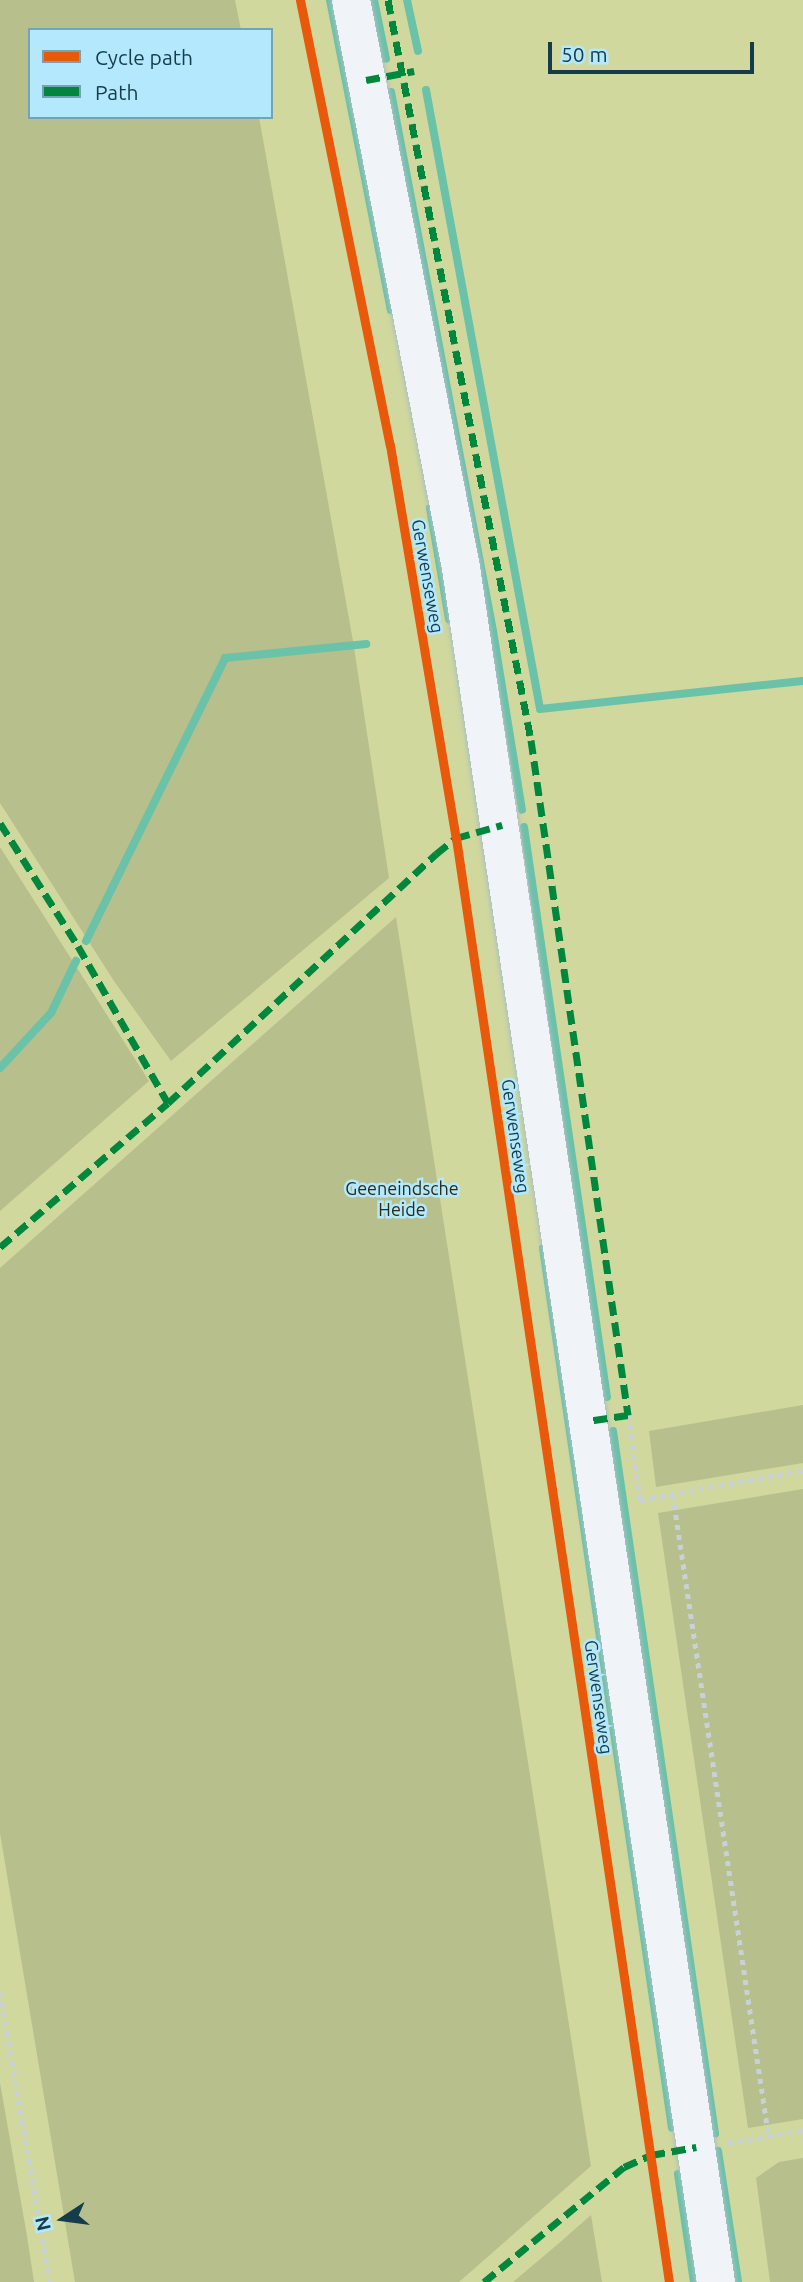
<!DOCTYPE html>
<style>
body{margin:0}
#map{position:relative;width:803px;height:2282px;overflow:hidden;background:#c5e1ec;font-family:Ubuntu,sans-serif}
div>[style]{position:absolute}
.green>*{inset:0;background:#d0d89e}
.forest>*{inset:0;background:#b7bf8d}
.stream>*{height:8px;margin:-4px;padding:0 4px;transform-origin:4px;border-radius:4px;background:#6ac2a8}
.path>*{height:4.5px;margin-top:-2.25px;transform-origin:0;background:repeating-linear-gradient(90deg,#c8d1d5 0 5px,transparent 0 10px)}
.roads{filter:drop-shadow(0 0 2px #aabfc6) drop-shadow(0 0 2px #aabfc6)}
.major>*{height:38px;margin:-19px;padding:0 19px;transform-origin:19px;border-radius:19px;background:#f0f4f8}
.quiet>*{height:7px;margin-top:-3.5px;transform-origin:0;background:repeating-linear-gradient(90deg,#00873e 0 14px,transparent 0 21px)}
.cycleway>*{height:9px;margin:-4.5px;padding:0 4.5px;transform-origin:4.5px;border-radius:4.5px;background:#e8590c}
span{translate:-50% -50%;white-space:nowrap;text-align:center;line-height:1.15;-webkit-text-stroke:5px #b4e8fd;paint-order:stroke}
.street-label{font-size:18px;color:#143c4a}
.park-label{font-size:18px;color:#2c2b15}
.legend{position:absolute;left:28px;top:28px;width:245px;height:91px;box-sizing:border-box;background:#b4e8fd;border:2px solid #74a3b5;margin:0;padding:9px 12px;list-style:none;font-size:21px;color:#143c4a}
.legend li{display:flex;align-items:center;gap:14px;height:35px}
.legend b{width:35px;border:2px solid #74a3b5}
.north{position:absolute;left:28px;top:2184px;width:70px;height:70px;-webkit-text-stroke:5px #b4e8fd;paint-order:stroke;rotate:257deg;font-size:19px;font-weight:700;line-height:28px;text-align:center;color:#143c4a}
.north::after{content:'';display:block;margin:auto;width:24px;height:32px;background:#143c4a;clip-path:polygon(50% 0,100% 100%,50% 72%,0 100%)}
.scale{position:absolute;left:548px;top:42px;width:206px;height:32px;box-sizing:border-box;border:4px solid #143c4a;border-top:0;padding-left:9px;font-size:21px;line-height:24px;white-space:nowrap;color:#143c4a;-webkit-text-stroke:5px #b4e8fd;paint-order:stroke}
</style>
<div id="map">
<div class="green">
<i style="clip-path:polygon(evenodd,0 0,803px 0,803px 2282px,0 2282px,0 0,30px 30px,271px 30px,271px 117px,30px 117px,30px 30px)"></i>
</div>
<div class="forest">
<i style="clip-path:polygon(0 0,235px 0,241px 30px,30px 30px,30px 117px,259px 117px,353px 641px,389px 878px,171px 1061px,114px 981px,0 803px)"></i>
<i style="clip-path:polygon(0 847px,149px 1081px,0 1211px)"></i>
<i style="clip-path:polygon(396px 917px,591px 2166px,459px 2282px,75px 2282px,0 1833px,0 1268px)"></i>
<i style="clip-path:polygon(803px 1405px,803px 1463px,656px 1487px,649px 1431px)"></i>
<i style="clip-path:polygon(803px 1489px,803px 2119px,748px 2128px,658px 1513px)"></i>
<i style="clip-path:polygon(0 2083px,27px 2236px,34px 2282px,0 2282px)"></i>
<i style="clip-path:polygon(803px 2158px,803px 2282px,770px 2282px,756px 2178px,779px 2162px)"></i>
<i style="clip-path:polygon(591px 2215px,602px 2282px,513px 2282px,558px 2244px)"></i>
</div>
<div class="stream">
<i style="left:330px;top:0;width:316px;rotate:78.9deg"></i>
<i style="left:374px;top:0;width:60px;rotate:78.5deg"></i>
<i style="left:407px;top:0;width:52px;rotate:77.8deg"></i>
<i style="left:426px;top:90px;width:629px;rotate:79.56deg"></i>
<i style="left:540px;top:709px;width:264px;rotate:-6.1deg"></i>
<i style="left:391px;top:92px;width:549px;rotate:79.28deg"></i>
<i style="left:493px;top:631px;width:181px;rotate:80.8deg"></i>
<i style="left:430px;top:508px;width:113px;rotate:80.3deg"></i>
<i style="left:524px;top:827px;width:576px;rotate:81.72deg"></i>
<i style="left:86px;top:941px;width:315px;rotate:-63.8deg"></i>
<i style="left:225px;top:658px;width:142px;rotate:-5.7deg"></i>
<i style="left:0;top:1068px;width:75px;rotate:-47.2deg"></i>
<i style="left:51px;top:1013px;width:58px;rotate:-64.3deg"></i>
<i style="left:543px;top:1248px;width:889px;rotate:81.66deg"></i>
<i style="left:613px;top:1431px;width:710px;rotate:81.74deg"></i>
<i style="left:718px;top:2151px;width:133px;rotate:81.3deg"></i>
<i style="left:678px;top:2174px;width:109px;rotate:81.6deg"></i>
</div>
<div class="path">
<i style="left:628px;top:1415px;width:86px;rotate:82deg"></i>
<i style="left:640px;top:1500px;width:166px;rotate:-10.4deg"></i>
<i style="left:673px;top:1495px;width:649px;rotate:81.5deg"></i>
<i style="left:0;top:1992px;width:294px;rotate:80.2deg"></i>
<i style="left:728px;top:2143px;width:76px;rotate:-9.8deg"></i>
</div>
<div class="roads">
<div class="major">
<i style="left:351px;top:0;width:579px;rotate:79.04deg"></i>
<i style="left:461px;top:568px;width:1733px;rotate:81.54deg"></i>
</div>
</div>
<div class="quiet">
<i style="left:388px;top:0;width:754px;rotate:79.06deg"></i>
<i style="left:531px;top:740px;width:682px;rotate:81.82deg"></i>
<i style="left:628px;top:1415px;width:41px;rotate:171.7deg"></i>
<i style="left:366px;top:80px;width:49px;rotate:-10.6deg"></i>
<i style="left:0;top:823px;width:146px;rotate:57.6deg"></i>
<i style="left:78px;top:946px;width:181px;rotate:60.2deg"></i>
<i style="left:0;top:1247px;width:221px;rotate:-40.6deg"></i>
<i style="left:168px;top:1103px;width:366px;rotate:-42.9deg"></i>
<i style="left:436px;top:854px;width:26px;rotate:-39deg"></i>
<i style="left:456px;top:838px;width:48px;rotate:-15.8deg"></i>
<i style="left:484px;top:2282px;width:181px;rotate:-39.4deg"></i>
<i style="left:624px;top:2167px;width:30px;rotate:-24deg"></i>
<i style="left:651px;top:2155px;width:46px;rotate:-10.1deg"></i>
</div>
<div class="cycleway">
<i style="left:300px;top:0;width:454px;rotate:78.6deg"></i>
<i style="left:390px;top:445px;width:399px;rotate:80.5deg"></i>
<i style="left:456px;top:838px;width:1460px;rotate:81.61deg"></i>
</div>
<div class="street-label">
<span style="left:428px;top:576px;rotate:80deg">Gerwenseweg</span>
<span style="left:516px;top:1136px;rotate:82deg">Gerwenseweg</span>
<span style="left:599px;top:1697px;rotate:82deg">Gerwenseweg</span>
</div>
<div class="park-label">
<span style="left:402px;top:1199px">Geeneindsche<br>Heide</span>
</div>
<ul class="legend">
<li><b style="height:9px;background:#e8590c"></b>Cycle path</li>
<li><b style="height:9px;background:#00873e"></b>Path</li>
</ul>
<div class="north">N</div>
<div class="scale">50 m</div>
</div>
